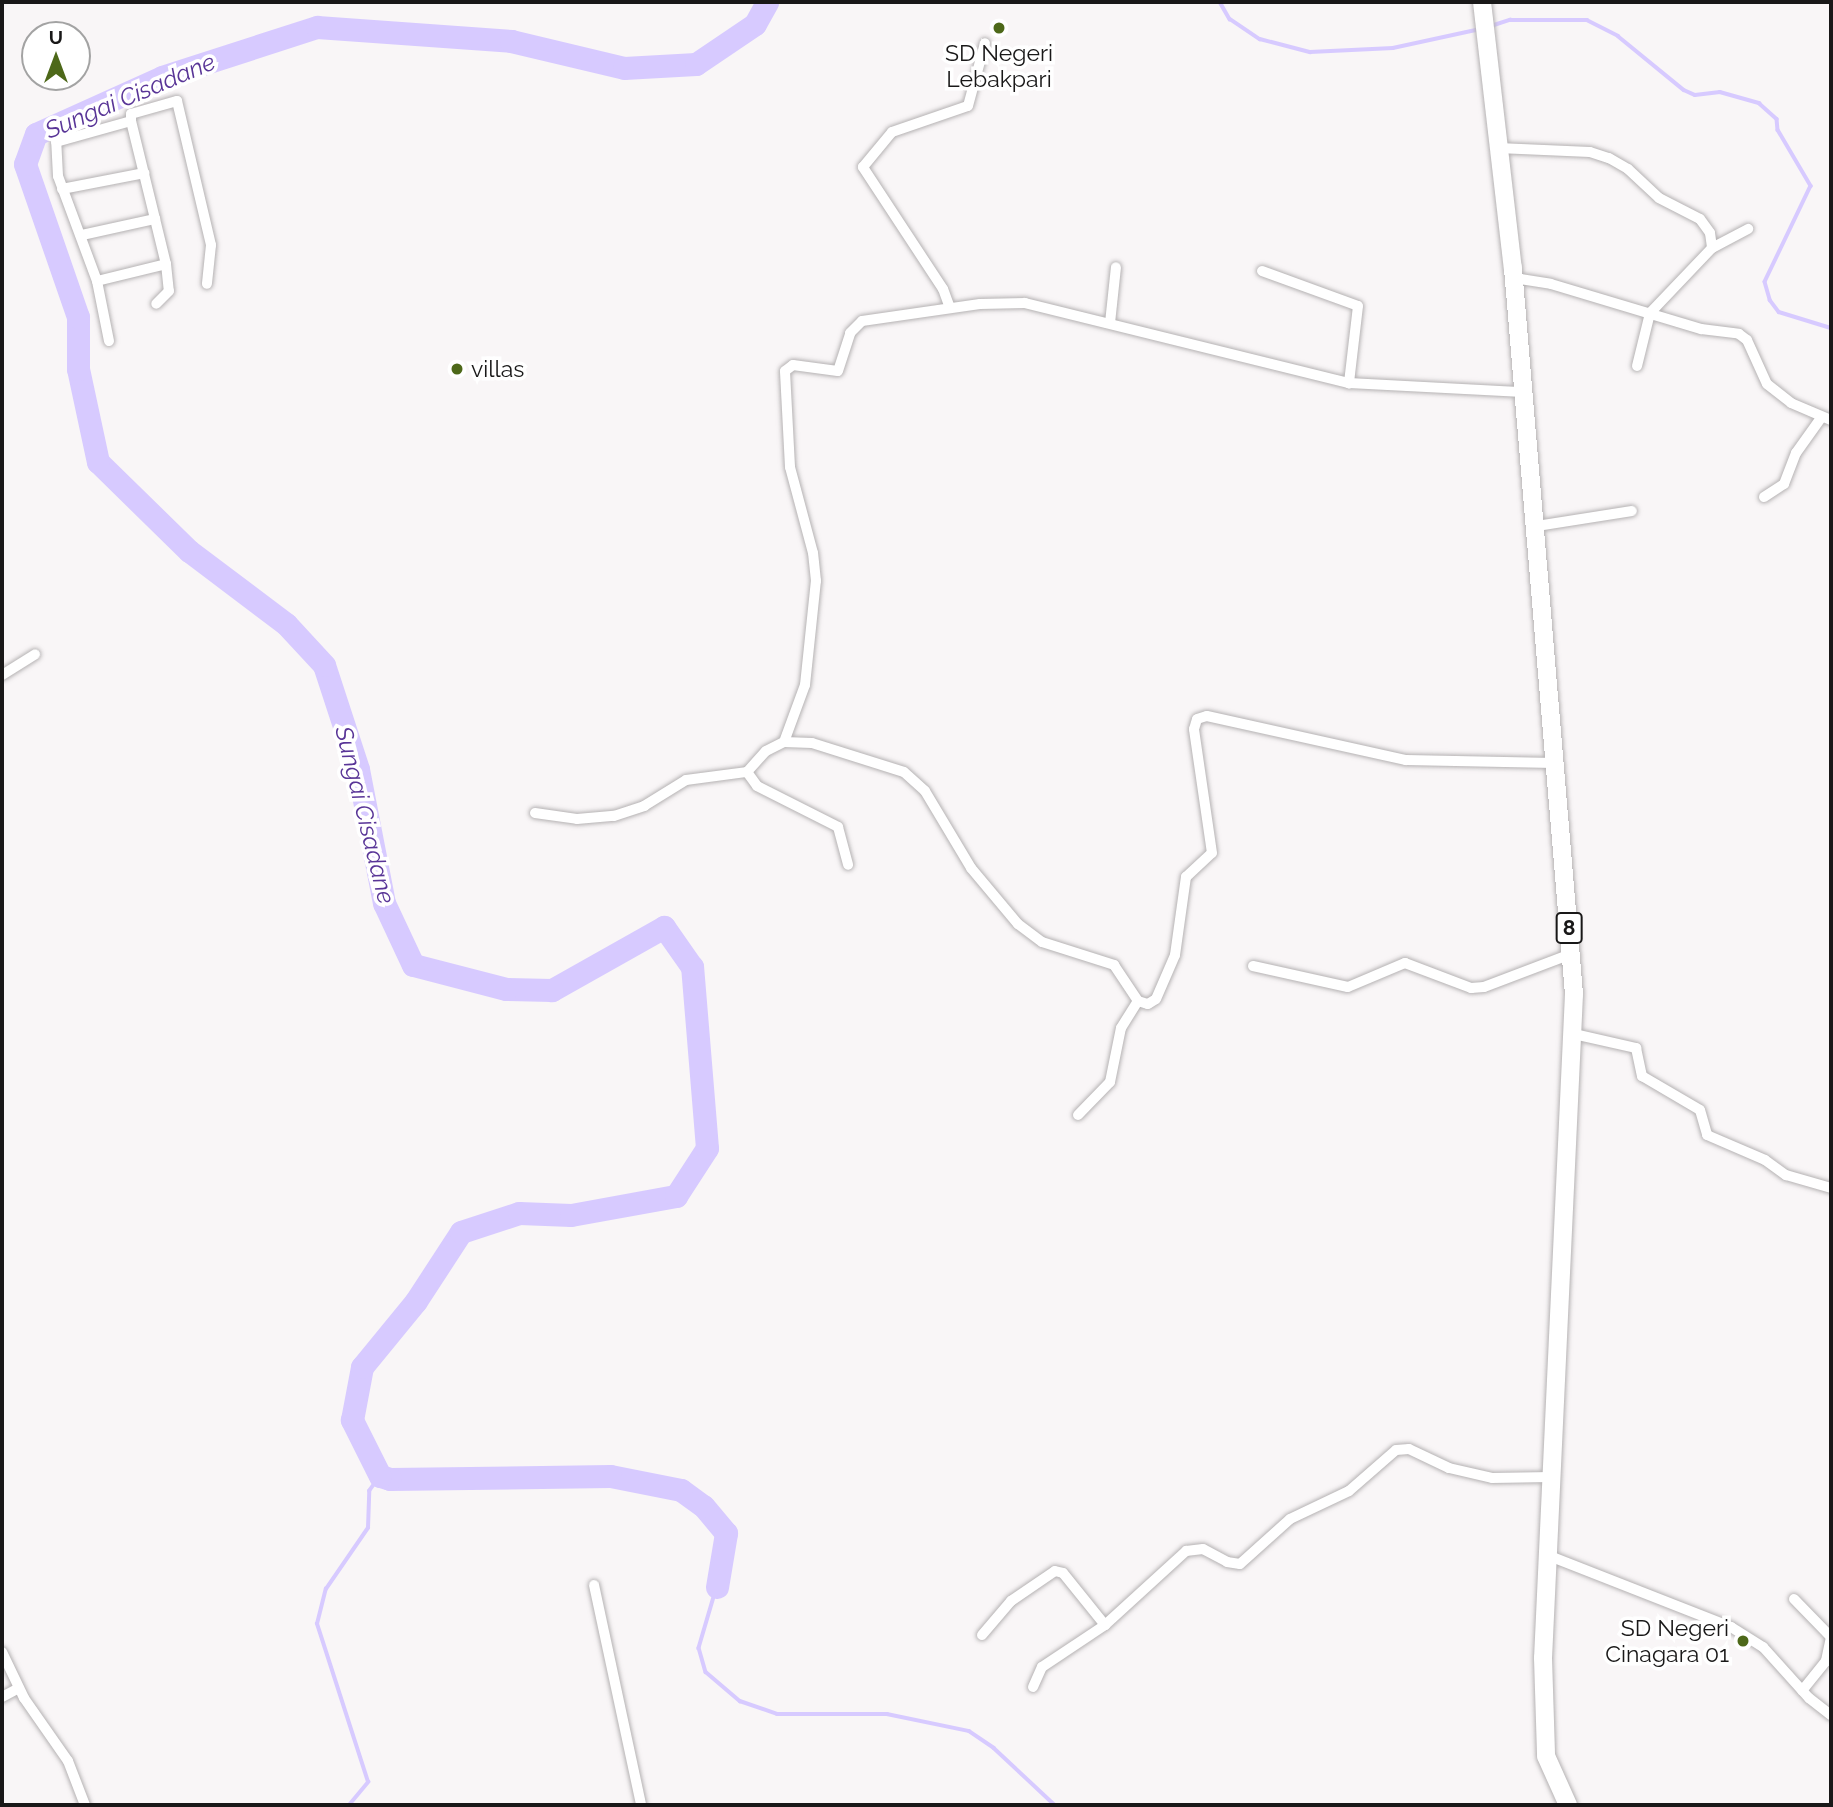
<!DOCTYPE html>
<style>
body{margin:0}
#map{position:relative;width:1833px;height:1807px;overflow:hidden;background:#f9f6f7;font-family:Raleway,sans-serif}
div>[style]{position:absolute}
.stream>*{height:3.5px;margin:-1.75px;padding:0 1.75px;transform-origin:1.75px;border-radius:1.75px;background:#d7caff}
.river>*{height:23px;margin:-11.5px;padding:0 11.5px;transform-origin:11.5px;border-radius:11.5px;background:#d7caff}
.roads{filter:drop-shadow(0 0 2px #b5b2b3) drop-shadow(0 0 2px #b5b2b3)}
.street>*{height:10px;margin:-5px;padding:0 5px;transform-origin:5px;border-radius:5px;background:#fff}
.highway>*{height:18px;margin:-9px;padding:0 9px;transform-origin:9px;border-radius:9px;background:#fff}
.dots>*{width:19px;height:19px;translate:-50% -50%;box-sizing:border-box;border:4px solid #fff;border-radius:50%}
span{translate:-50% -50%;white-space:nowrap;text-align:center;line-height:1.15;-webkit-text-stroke:7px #fff;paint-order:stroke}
.shield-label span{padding:2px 5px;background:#fff;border:2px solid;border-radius:5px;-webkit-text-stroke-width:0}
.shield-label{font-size:21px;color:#191818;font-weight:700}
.poi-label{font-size:23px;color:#191818}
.left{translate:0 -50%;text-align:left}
.right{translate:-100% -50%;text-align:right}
.water-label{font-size:24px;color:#593597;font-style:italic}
.frame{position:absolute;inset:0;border:4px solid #191818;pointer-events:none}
.north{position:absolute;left:21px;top:21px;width:70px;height:70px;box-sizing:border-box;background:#fff;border:2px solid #a3a3a3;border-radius:50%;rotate:0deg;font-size:19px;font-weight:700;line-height:28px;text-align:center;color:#191818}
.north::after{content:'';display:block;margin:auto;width:24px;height:32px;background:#4d6819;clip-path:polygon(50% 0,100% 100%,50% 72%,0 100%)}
</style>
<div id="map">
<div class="stream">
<i style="left:1220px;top:2px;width:20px;rotate:60deg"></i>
<i style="left:1230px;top:19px;width:36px;rotate:34deg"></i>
<i style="left:1260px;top:39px;width:52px;rotate:14.6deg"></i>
<i style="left:1310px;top:52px;width:83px;rotate:-2.8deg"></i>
<i style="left:1393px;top:48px;width:89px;rotate:-12.3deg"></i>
<i style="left:1491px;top:26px;width:20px;rotate:-18deg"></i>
<i style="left:1510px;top:20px;width:77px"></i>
<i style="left:1587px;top:20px;width:35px;rotate:27deg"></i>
<i style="left:1618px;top:36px;width:85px;rotate:39.3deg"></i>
<i style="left:1684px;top:90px;width:12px;rotate:24deg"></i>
<i style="left:1695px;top:95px;width:25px;rotate:-7deg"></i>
<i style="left:1720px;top:92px;width:41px;rotate:15.8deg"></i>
<i style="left:1759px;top:103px;width:24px;rotate:42deg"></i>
<i style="left:1777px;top:119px;width:11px;rotate:85deg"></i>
<i style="left:1778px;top:130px;width:65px;rotate:59.5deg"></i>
<i style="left:1811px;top:186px;width:106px;rotate:115.6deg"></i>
<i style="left:1765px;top:282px;width:19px;rotate:74deg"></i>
<i style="left:1770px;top:300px;width:15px;rotate:53deg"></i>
<i style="left:1779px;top:312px;width:54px;rotate:17.1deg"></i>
<i style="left:717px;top:1587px;width:64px;rotate:106.4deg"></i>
<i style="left:699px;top:1648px;width:25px;rotate:74deg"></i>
<i style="left:706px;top:1672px;width:45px;rotate:40.5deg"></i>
<i style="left:740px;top:1701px;width:39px;rotate:19deg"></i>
<i style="left:777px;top:1714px;width:110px"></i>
<i style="left:887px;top:1714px;width:84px;rotate:11.7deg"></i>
<i style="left:969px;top:1731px;width:30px;rotate:34deg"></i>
<i style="left:994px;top:1748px;width:83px;rotate:43.1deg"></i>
<i style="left:349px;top:1805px;width:30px;rotate:-50deg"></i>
<i style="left:368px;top:1782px;width:166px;rotate:-107.9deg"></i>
<i style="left:317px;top:1624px;width:36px;rotate:-76deg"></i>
<i style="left:326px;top:1589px;width:74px;rotate:-55.5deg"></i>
<i style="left:368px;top:1528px;width:37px;rotate:-88deg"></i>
<i style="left:369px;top:1491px;width:19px;rotate:-54deg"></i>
</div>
<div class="river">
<i style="left:717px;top:1587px;width:55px;rotate:-80.5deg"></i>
<i style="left:726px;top:1533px;width:35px;rotate:-130deg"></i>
<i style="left:703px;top:1506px;width:27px;rotate:-144deg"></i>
<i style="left:681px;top:1490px;width:72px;rotate:-168.8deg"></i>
<i style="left:610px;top:1476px;width:220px;rotate:179.2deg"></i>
<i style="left:390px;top:1479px;width:10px;rotate:-163deg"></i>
<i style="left:380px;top:1476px;width:63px;rotate:-116.6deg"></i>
<i style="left:352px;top:1420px;width:54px;rotate:-79.3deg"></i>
<i style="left:362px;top:1367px;width:85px;rotate:-50.7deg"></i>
<i style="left:416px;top:1301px;width:82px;rotate:-56.9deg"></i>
<i style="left:461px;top:1232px;width:61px;rotate:-18.1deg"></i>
<i style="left:519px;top:1213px;width:52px;rotate:2.2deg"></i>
<i style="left:571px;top:1215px;width:107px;rotate:-10.3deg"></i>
<i style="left:676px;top:1196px;width:57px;rotate:-57.1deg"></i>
<i style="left:707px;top:1148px;width:182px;rotate:-94.7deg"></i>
<i style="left:692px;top:967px;width:49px;rotate:-125deg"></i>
<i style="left:664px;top:927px;width:129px;rotate:150.6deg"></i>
<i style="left:552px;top:990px;width:46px;rotate:-178.8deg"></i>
<i style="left:506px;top:989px;width:96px;rotate:-165.5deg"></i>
<i style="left:413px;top:965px;width:68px;rotate:-115.1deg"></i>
<i style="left:384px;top:903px;width:136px;rotate:-101deg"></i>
<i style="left:358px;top:769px;width:109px;rotate:-108.1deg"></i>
<i style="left:324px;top:665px;width:56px;rotate:-132.8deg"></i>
<i style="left:286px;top:624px;width:121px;rotate:-143deg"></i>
<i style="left:189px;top:551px;width:127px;rotate:-135.6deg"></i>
<i style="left:98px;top:462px;width:95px;rotate:-102.1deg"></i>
<i style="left:78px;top:369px;width:52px;rotate:-90deg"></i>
<i style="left:78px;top:317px;width:162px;rotate:-109.1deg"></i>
<i style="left:25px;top:164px;width:32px;rotate:-70deg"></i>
<i style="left:36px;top:134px;width:138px;rotate:-24.3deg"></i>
<i style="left:162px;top:77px;width:163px;rotate:-17.9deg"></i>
<i style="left:317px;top:27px;width:195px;rotate:4.1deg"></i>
<i style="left:511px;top:41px;width:116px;rotate:13.4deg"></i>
<i style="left:624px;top:68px;width:72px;rotate:-3.2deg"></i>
<i style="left:696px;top:64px;width:71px;rotate:-34.1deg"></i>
<i style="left:755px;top:24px;width:25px;rotate:-61deg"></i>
</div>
<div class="roads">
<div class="street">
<i style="left:131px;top:121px;width:101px;rotate:76.2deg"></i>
<i style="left:1498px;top:148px;width:92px;rotate:2.5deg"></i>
<i style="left:1590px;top:152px;width:20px;rotate:18deg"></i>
<i style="left:1609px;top:158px;width:22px;rotate:30deg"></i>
<i style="left:1628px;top:169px;width:42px;rotate:43.1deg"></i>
<i style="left:1659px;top:198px;width:46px;rotate:27.1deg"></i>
<i style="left:1700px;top:219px;width:17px;rotate:54deg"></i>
<i style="left:1710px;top:233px;width:15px;rotate:82deg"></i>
<i style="left:62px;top:189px;width:84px;rotate:-11deg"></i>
<i style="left:82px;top:235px;width:75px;rotate:-12.4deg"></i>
<i style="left:155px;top:219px;width:46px;rotate:76.3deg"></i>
<i style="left:1262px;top:271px;width:102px;rotate:20deg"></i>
<i style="left:1358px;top:306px;width:78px;rotate:96.7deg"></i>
<i style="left:1514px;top:278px;width:37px;rotate:9deg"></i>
<i style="left:1551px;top:284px;width:157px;rotate:16.7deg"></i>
<i style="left:1701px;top:329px;width:38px;rotate:7deg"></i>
<i style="left:1739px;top:334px;width:10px;rotate:37deg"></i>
<i style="left:1747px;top:340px;width:48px;rotate:65.6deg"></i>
<i style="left:1767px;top:384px;width:31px;rotate:38deg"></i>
<i style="left:1791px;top:403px;width:43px;rotate:23deg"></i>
<i style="left:97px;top:281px;width:71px;rotate:-13.8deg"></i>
<i style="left:166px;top:264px;width:27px;rotate:84deg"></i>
<i style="left:169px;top:291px;width:18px;rotate:135deg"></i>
<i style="left:950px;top:308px;width:20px;rotate:-110deg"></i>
<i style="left:943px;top:289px;width:146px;rotate:-123.3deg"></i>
<i style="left:863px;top:167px;width:45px;rotate:-50.4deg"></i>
<i style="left:892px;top:132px;width:80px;rotate:-18.9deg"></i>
<i style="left:968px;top:106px;width:65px;rotate:-74.9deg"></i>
<i style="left:1110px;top:323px;width:56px;rotate:-83.9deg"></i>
<i style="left:109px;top:341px;width:61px;rotate:-101.3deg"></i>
<i style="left:97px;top:281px;width:112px;rotate:-110.4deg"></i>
<i style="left:58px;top:176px;width:34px;rotate:-93deg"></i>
<i style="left:56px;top:142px;width:78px;rotate:-15.6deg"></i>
<i style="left:131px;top:121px;width:7px;rotate:-90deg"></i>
<i style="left:131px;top:114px;width:48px;rotate:-15.8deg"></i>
<i style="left:177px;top:101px;width:148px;rotate:76.7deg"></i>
<i style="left:211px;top:245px;width:39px;rotate:96deg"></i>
<i style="left:1637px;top:366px;width:55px;rotate:-76.2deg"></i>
<i style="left:1650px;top:313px;width:90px;rotate:-46.4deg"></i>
<i style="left:1712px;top:248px;width:41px;rotate:-27.8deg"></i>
<i style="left:1764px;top:497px;width:24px;rotate:-33deg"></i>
<i style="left:1784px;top:484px;width:33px;rotate:-69deg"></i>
<i style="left:1796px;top:453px;width:43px;rotate:-54.5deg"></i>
<i style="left:1537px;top:526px;width:96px;rotate:-9deg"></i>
<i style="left:2px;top:675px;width:39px;rotate:-32deg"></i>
<i style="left:784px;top:742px;width:61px;rotate:-69.8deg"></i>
<i style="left:805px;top:685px;width:105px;rotate:-84deg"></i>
<i style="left:816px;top:581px;width:28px;rotate:-96deg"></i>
<i style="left:813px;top:553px;width:89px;rotate:-105deg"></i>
<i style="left:790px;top:467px;width:96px;rotate:-93deg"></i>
<i style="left:785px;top:371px;width:10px;rotate:-37deg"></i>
<i style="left:793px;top:365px;width:45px;rotate:7.6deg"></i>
<i style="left:838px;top:371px;width:40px;rotate:-72deg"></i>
<i style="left:850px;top:333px;width:17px;rotate:-45deg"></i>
<i style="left:862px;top:321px;width:119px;rotate:-8.2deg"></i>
<i style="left:980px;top:304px;width:45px;rotate:-1.3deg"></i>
<i style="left:1025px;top:303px;width:334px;rotate:13.9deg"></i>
<i style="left:1349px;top:383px;width:174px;rotate:3deg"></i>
<i style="left:747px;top:772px;width:17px;rotate:54deg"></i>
<i style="left:757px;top:786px;width:91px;rotate:26.8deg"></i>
<i style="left:838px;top:827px;width:39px;rotate:75deg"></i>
<i style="left:535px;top:813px;width:42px;rotate:8.1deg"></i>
<i style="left:577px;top:819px;width:37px;rotate:-5deg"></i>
<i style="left:614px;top:816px;width:32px;rotate:-18deg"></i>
<i style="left:644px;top:806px;width:49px;rotate:-31.8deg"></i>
<i style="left:686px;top:780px;width:62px;rotate:-7.5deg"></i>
<i style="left:747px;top:772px;width:28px;rotate:-48deg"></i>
<i style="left:766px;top:751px;width:20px;rotate:-27deg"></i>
<i style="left:784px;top:742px;width:28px;rotate:2deg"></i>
<i style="left:812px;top:743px;width:96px;rotate:17.5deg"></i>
<i style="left:904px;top:772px;width:28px;rotate:42deg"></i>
<i style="left:925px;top:791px;width:90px;rotate:59.1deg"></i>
<i style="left:971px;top:868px;width:73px;rotate:50deg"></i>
<i style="left:1018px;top:924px;width:30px;rotate:37deg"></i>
<i style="left:1042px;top:942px;width:76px;rotate:17.7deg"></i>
<i style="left:1114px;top:965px;width:43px;rotate:56.3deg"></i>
<i style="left:1138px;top:1001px;width:10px;rotate:17deg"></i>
<i style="left:1148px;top:1004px;width:9px;rotate:-32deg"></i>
<i style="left:1156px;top:999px;width:48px;rotate:-66.6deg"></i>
<i style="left:1175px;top:955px;width:79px;rotate:-82deg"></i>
<i style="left:1186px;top:877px;width:35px;rotate:-43deg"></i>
<i style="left:1212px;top:853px;width:125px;rotate:-98.3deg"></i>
<i style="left:1194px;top:729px;width:10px;rotate:-73deg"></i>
<i style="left:1197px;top:719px;width:10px;rotate:-17deg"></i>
<i style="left:1207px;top:716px;width:204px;rotate:12.5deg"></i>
<i style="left:1406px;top:760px;width:148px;rotate:1.2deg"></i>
<i style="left:1253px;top:966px;width:97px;rotate:12.5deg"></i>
<i style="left:1348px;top:987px;width:62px;rotate:-22.8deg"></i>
<i style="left:1405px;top:963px;width:71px;rotate:20.7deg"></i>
<i style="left:1471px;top:988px;width:13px;rotate:-4deg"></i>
<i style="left:1484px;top:987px;width:93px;rotate:-20.8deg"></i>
<i style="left:1574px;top:1034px;width:64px;rotate:12.7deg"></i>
<i style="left:1636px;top:1048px;width:29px;rotate:78deg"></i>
<i style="left:1642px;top:1076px;width:67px;rotate:30.4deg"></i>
<i style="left:1700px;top:1110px;width:26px;rotate:74deg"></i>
<i style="left:1707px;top:1135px;width:63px;rotate:23.3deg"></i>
<i style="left:1765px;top:1160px;width:26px;rotate:36deg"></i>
<i style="left:1786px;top:1175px;width:47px;rotate:16.1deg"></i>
<i style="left:1078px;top:1115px;width:46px;rotate:-45.9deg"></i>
<i style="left:1110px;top:1082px;width:55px;rotate:-78.5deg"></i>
<i style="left:1121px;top:1028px;width:32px;rotate:-58deg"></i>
<i style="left:1547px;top:1555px;width:198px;rotate:21.4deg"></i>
<i style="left:1731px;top:1627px;width:38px;rotate:32deg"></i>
<i style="left:1763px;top:1647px;width:69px;rotate:48deg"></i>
<i style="left:1809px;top:1698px;width:28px;rotate:38deg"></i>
<i style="left:594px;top:1585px;width:225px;rotate:77.9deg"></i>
<i style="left:1794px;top:1599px;width:53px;rotate:45.8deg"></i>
<i style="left:1831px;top:1637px;width:25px;rotate:102deg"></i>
<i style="left:1826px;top:1661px;width:38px;rotate:129deg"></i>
<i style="left:982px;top:1635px;width:45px;rotate:-49.5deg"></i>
<i style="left:1011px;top:1601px;width:53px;rotate:-34.3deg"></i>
<i style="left:1055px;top:1571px;width:8px;rotate:14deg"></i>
<i style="left:1063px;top:1573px;width:67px;rotate:51.1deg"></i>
<i style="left:2px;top:1652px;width:51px;rotate:64.4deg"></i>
<i style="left:24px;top:1698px;width:77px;rotate:55.1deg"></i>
<i style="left:68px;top:1761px;width:47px;rotate:68.9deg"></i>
<i style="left:1033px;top:1687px;width:22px;rotate:-66deg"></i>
<i style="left:1042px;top:1667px;width:76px;rotate:-33.7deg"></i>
<i style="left:1105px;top:1625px;width:110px;rotate:-42.4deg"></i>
<i style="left:1186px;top:1551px;width:17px;rotate:-7deg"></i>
<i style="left:1203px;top:1549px;width:27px;rotate:28deg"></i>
<i style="left:1227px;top:1562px;width:13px;rotate:9deg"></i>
<i style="left:1240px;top:1564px;width:67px;rotate:-42deg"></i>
<i style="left:1290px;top:1519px;width:65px;rotate:-25.4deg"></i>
<i style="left:1349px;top:1491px;width:62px;rotate:-41.1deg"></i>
<i style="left:1396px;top:1450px;width:13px;rotate:-4deg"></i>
<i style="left:1409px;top:1449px;width:44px;rotate:25.4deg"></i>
<i style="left:1449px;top:1468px;width:44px;rotate:13.1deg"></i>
<i style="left:1492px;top:1478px;width:59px;rotate:-1deg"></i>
<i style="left:2px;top:1697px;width:19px;rotate:-28deg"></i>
</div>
<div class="highway">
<i style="left:1482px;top:2px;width:268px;rotate:83.4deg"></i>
<i style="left:1513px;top:268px;width:729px;rotate:85.2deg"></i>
<i style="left:1574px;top:994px;width:665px;rotate:92.67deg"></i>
<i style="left:1543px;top:1658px;width:98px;rotate:88.2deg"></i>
<i style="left:1546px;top:1756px;width:54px;rotate:65.8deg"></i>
</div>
</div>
<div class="dots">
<i style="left:999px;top:28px;background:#4d6819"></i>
<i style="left:457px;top:369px;background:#4d6819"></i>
<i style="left:1743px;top:1641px;background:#4d6819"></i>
</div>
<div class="shield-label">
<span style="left:1569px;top:928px">8</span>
</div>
<div class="poi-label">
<span style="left:999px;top:66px">SD Negeri<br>Lebakpari</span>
<span class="left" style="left:471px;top:369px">villas</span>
<span class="right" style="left:1729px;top:1641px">SD Negeri<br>Cinagara 01</span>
</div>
<div class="water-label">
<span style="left:130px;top:96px;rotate:-23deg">Sungai Cisadane</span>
<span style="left:365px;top:815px;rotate:76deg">Sungai Cisadane</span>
</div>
<div class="frame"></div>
<div class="north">U</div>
</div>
